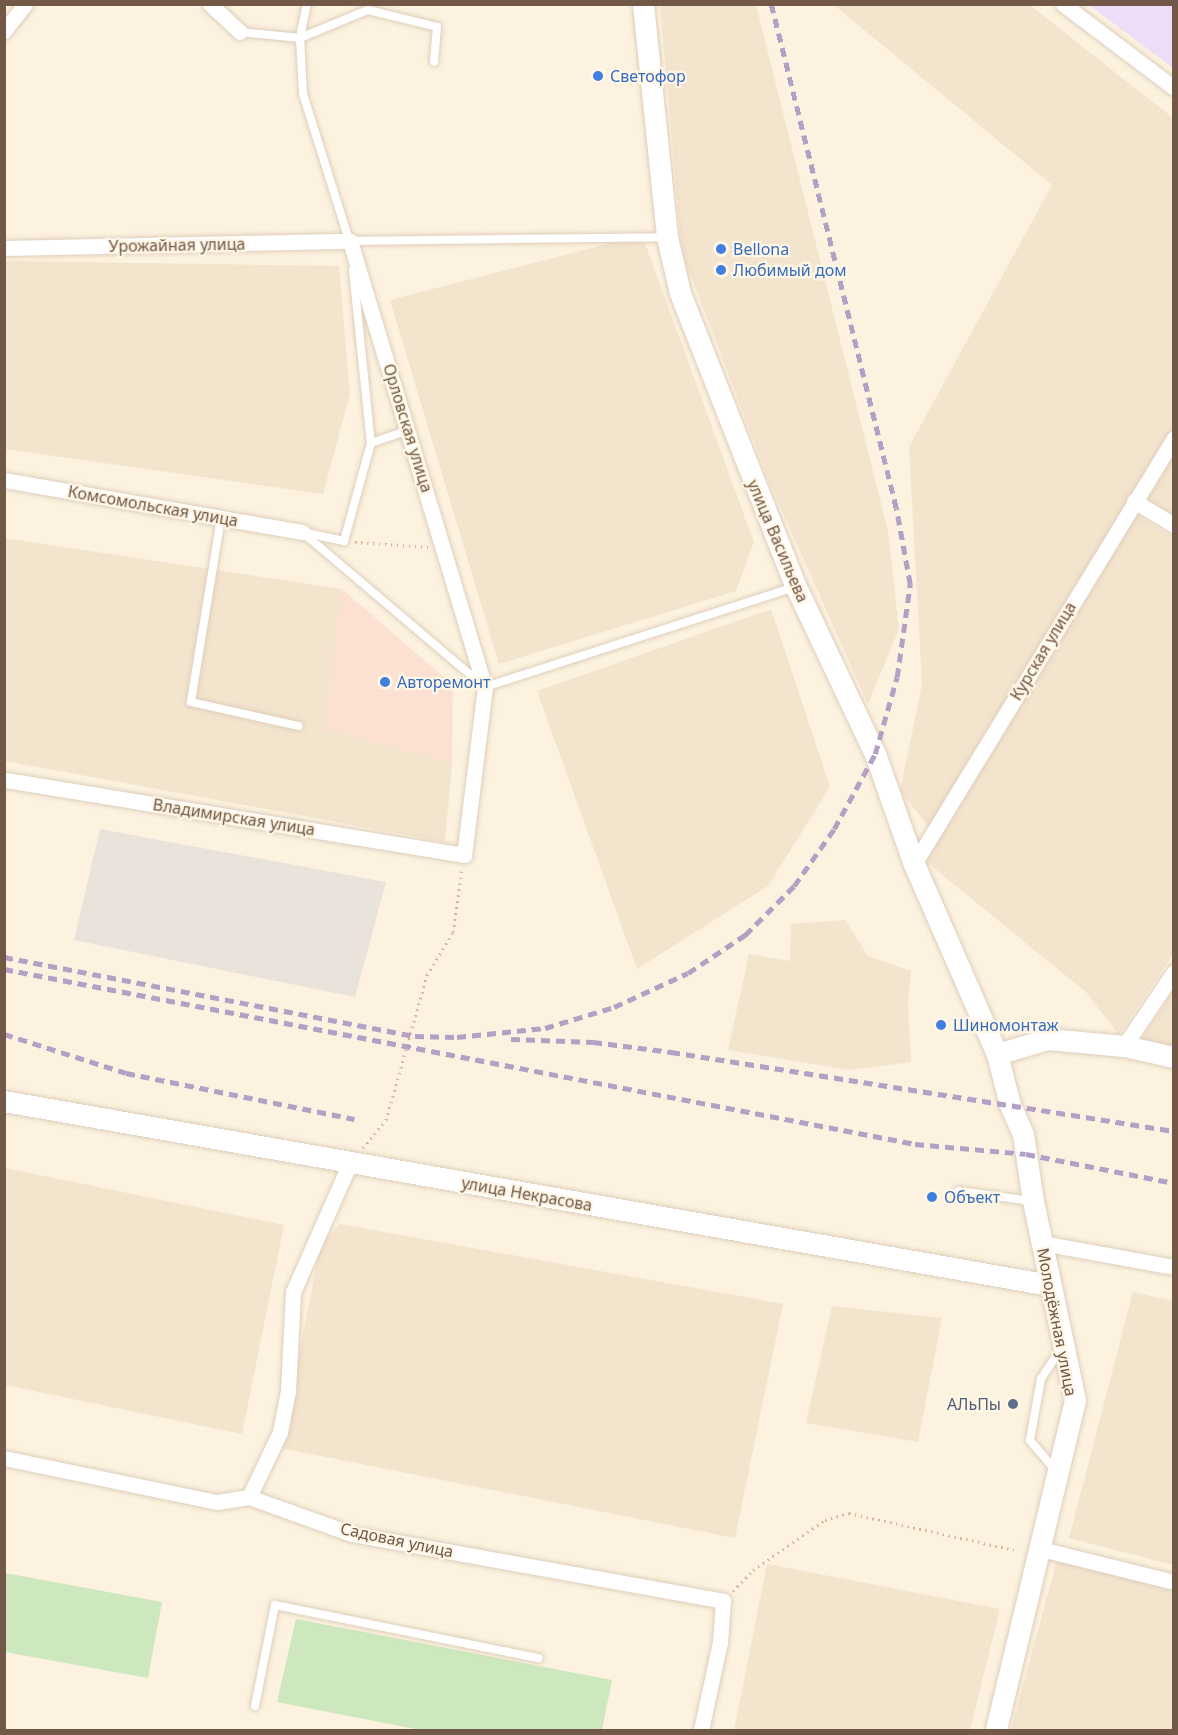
<!DOCTYPE html>
<meta charset="utf-8">
<style>
body{margin:0}
#map{position:relative;width:1178px;height:1735px;overflow:hidden;background:#fcf2df;font-family:"Noto Sans",sans-serif}
div>[style]{position:absolute}
.residential>*{inset:0;background:#f3e4ce}
.commercial>*{inset:0;background:#fce1d3}
.industrial>*{inset:0;background:#eae3db}
.education>*{inset:0;background:#efdcf8}
.green>*{inset:0;background:#cde8be}
.path>*{height:3px;margin-top:-1.5px;transform-origin:0;background:repeating-linear-gradient(90deg,#d5b49b 0 1.5px,transparent 0 6px)}
.roads{filter:drop-shadow(0 0 2px #dfcebc) drop-shadow(0 0 2px #dfcebc)}
.lane>*{height:8px;margin:-4px;padding:0 4px;transform-origin:4px;border-radius:4px;background:#fff}
.street>*{height:15px;margin:-7.5px;padding:0 7.5px;transform-origin:7.5px;border-radius:7.5px;background:#fff}
.secondary>*{height:21px;margin:-10.5px;padding:0 10.5px;transform-origin:10.5px;border-radius:10.5px;background:#fff}
.rail>*{height:4.5px;margin-top:-2.25px;transform-origin:0;background:repeating-linear-gradient(90deg,#b59fc4 0 9px,transparent 0 15px)}
.dots>*{width:16px;height:16px;translate:-50% -50%;box-sizing:border-box;border:3px solid #fff6e5;border-radius:50%}
span{translate:-50% -50%;white-space:nowrap;text-align:center;line-height:1.15;-webkit-text-stroke:4.5px #fff6e5;paint-order:stroke}
.shop-label{font-size:16px;color:#366cbe}
.left{translate:0 -50%;text-align:left}
.street-label{font-size:16px;color:#715847}
.service-label{font-size:16px;color:#4e5e75}
.right{translate:-100% -50%;text-align:right}
.frame{position:absolute;inset:0;border:6px solid #715847;pointer-events:none}
</style>
<div id="map">
<div class="residential">
<i style="clip-path:polygon(660px 5px,756px 5px,888px 531px,899px 629px,868px 704px,771px 486px,682px 252px)"></i>
<i style="clip-path:polygon(834px 5px,1030px 5px,1173px 118px,1173px 428px,929px 827px,900px 791px,922px 685px,909px 447px,1052px 185px)"></i>
<i style="clip-path:polygon(642px 235px,754px 542px,736px 591px,499px 664px,390px 300px)"></i>
<i style="clip-path:polygon(5px 261px,339px 266px,350px 394px,323px 494px,5px 449px)"></i>
<i style="clip-path:polygon(1173px 454px,1173px 517px,1145px 499px)"></i>
<i style="clip-path:polygon(1137px 515px,1173px 537px,1173px 954px,1119px 1035px,1086px 992px,924px 860px)"></i>
<i style="clip-path:polygon(4px 538px,342px 589px,324px 729px,452px 763px,445px 842px,5px 761px)"></i>
<i style="clip-path:polygon(771px 609px,830px 787px,768px 886px,637px 969px,537px 691px)"></i>
<i style="clip-path:polygon(845px 920px,868px 956px,911px 971px,908px 1004px,911px 1062px,850px 1070px,728px 1050px,749px 954px,790px 961px,791px 924px)"></i>
<i style="clip-path:polygon(1173px 991px,1173px 1047px,1141px 1040px)"></i>
<i style="clip-path:polygon(5px 1168px,284px 1225px,242px 1434px,5px 1385px)"></i>
<i style="clip-path:polygon(340px 1224px,783px 1304px,735px 1538px,281px 1448px,320px 1246px)"></i>
<i style="clip-path:polygon(1133px 1292px,1173px 1301px,1173px 1565px,1069px 1538px)"></i>
<i style="clip-path:polygon(832px 1306px,942px 1318px,918px 1442px,806px 1423px)"></i>
<i style="clip-path:polygon(1057px 1560px,1173px 1591px,1173px 1730px,1011px 1730px)"></i>
<i style="clip-path:polygon(767px 1564px,1000px 1609px,970px 1730px,734px 1730px)"></i>
</div>
<div class="commercial">
<i style="clip-path:polygon(342px 589px,453px 685px,452px 763px,324px 729px)"></i>
</div>
<div class="industrial">
<i style="clip-path:polygon(100px 829px,386px 882px,355px 997px,74px 940px)"></i>
</div>
<div class="education">
<i style="clip-path:polygon(1089px 5px,1173px 5px,1173px 68px)"></i>
</div>
<div class="green">
<i style="clip-path:polygon(5px 1573px,162px 1602px,148px 1678px,5px 1652px)"></i>
<i style="clip-path:polygon(296px 1619px,612px 1680px,602px 1730px,420px 1730px,277px 1702px)"></i>
</div>
<div class="path">
<i style="left:355px;top:542px;width:74px;rotate:3.9deg"></i>
<i style="left:363px;top:1148px;width:36px;rotate:-51deg"></i>
<i style="left:386px;top:1120px;width:151px;rotate:-74.2deg"></i>
<i style="left:427px;top:975px;width:50px;rotate:-58.8deg"></i>
<i style="left:453px;top:932px;width:63px;rotate:-81.7deg"></i>
<i style="left:733px;top:1591px;width:29px;rotate:-46deg"></i>
<i style="left:753px;top:1570px;width:88px;rotate:-34.8deg"></i>
<i style="left:825px;top:1520px;width:25px;rotate:-16deg"></i>
<i style="left:849px;top:1513px;width:169px;rotate:12.6deg"></i>
</div>
<div class="roads">
<div class="lane">
<i style="left:307px;top:4px;width:35px;rotate:102deg"></i>
<i style="left:300px;top:38px;width:56px;rotate:86.9deg"></i>
<i style="left:303px;top:94px;width:156px;rotate:72.5deg"></i>
<i style="left:240px;top:32px;width:60px;rotate:5.7deg"></i>
<i style="left:300px;top:38px;width:74px;rotate:-22.4deg"></i>
<i style="left:368px;top:10px;width:71px;rotate:13.8deg"></i>
<i style="left:437px;top:27px;width:35px;rotate:95deg"></i>
<i style="left:350px;top:241px;width:316px;rotate:-0.7deg"></i>
<i style="left:353px;top:270px;width:174px;rotate:84.1deg"></i>
<i style="left:371px;top:443px;width:102px;rotate:105.4deg"></i>
<i style="left:344px;top:541px;width:43px;rotate:-167.9deg"></i>
<i style="left:302px;top:532px;width:240px;rotate:40.3deg"></i>
<i style="left:485px;top:687px;width:326px;rotate:-17.9deg"></i>
<i style="left:371px;top:443px;width:40px;rotate:-18.9deg"></i>
<i style="left:221px;top:518px;width:186px;rotate:99.3deg"></i>
<i style="left:191px;top:702px;width:110px;rotate:12.6deg"></i>
<i style="left:958px;top:1191px;width:74px;rotate:7.8deg"></i>
<i style="left:1055px;top:1470px;width:39px;rotate:-130deg"></i>
<i style="left:1030px;top:1440px;width:62px;rotate:-79.8deg"></i>
<i style="left:1041px;top:1379px;width:37px;rotate:-57deg"></i>
<i style="left:255px;top:1706px;width:103px;rotate:-78.8deg"></i>
<i style="left:275px;top:1605px;width:269px;rotate:11.4deg"></i>
</div>
<div class="street">
<i style="left:210px;top:4px;width:41px;rotate:43deg"></i>
<i style="left:1063px;top:4px;width:139px;rotate:37.1deg"></i>
<i style="left:4px;top:31px;width:34px;rotate:-52deg"></i>
<i style="left:4px;top:248px;width:346px;rotate:-1.2deg"></i>
<i style="left:350px;top:241px;width:466px;rotate:73.2deg"></i>
<i style="left:485px;top:687px;width:169px;rotate:97.1deg"></i>
<i style="left:464px;top:855px;width:466px;rotate:-170.7deg"></i>
<i style="left:4px;top:480px;width:303px;rotate:9.9deg"></i>
<i style="left:1134px;top:501px;width:47px;rotate:31deg"></i>
<i style="left:914px;top:864px;width:499px;rotate:-58.6deg"></i>
<i style="left:1124px;top:1046px;width:89px;rotate:-56deg"></i>
<i style="left:1042px;top:1243px;width:134px;rotate:10.3deg"></i>
<i style="left:4px;top:1458px;width:217px;rotate:11.7deg"></i>
<i style="left:217px;top:1502px;width:32px;rotate:-9deg"></i>
<i style="left:249px;top:1497px;width:109px;rotate:19.8deg"></i>
<i style="left:352px;top:1534px;width:377px;rotate:10.2deg"></i>
<i style="left:723px;top:1601px;width:41px;rotate:94.2deg"></i>
<i style="left:720px;top:1642px;width:90px;rotate:102.2deg"></i>
<i style="left:249px;top:1497px;width:72px;rotate:-64.5deg"></i>
<i style="left:280px;top:1432px;width:42px;rotate:-79deg"></i>
<i style="left:288px;top:1391px;width:99px;rotate:-87.1deg"></i>
<i style="left:293px;top:1292px;width:141px;rotate:-66.2deg"></i>
<i style="left:1041px;top:1549px;width:137px;rotate:13.9deg"></i>
</div>
<div class="secondary">
<i style="left:643px;top:4px;width:234px;rotate:84.1deg"></i>
<i style="left:667px;top:237px;width:57px;rotate:76.9deg"></i>
<i style="left:680px;top:293px;width:316px;rotate:68.5deg"></i>
<i style="left:796px;top:587px;width:185px;rotate:64.7deg"></i>
<i style="left:875px;top:754px;width:117px;rotate:70.5deg"></i>
<i style="left:914px;top:864px;width:207px;rotate:66.4deg"></i>
<i style="left:997px;top:1054px;width:53px;rotate:75.7deg"></i>
<i style="left:1010px;top:1105px;width:32px;rotate:66deg"></i>
<i style="left:1023px;top:1134px;width:68px;rotate:81.5deg"></i>
<i style="left:1033px;top:1201px;width:203px;rotate:78.1deg"></i>
<i style="left:1075px;top:1400px;width:339px;rotate:103.5deg"></i>
<i style="left:997px;top:1054px;width:53px;rotate:-16.4deg"></i>
<i style="left:1048px;top:1039px;width:76px;rotate:5.3deg"></i>
<i style="left:1124px;top:1046px;width:51px;rotate:12.4deg"></i>
<i style="left:4px;top:1101px;width:1062px;rotate:9.98deg"></i>
</div>
</div>
<div class="rail">
<i style="left:4px;top:957px;width:419px;rotate:10.9deg"></i>
<i style="left:415px;top:1036px;width:42px;rotate:1.4deg"></i>
<i style="left:457px;top:1037px;width:88px;rotate:-5.8deg"></i>
<i style="left:545px;top:1028px;width:72px;rotate:-16.9deg"></i>
<i style="left:614px;top:1007px;width:81px;rotate:-24.7deg"></i>
<i style="left:688px;top:973px;width:69px;rotate:-33.7deg"></i>
<i style="left:745px;top:935px;width:69px;rotate:-45deg"></i>
<i style="left:794px;top:886px;width:70px;rotate:-54.9deg"></i>
<i style="left:834px;top:829px;width:85px;rotate:-61.3deg"></i>
<i style="left:875px;top:754px;width:80px;rotate:-74.1deg"></i>
<i style="left:897px;top:677px;width:94px;rotate:-82deg"></i>
<i style="left:910px;top:584px;width:77px;rotate:-100.4deg"></i>
<i style="left:896px;top:508px;width:519px;rotate:-103.93deg"></i>
<i style="left:4px;top:969px;width:928px;rotate:10.87deg"></i>
<i style="left:915px;top:1144px;width:111px;rotate:5.1deg"></i>
<i style="left:1026px;top:1154px;width:151px;rotate:11.1deg"></i>
<i style="left:4px;top:1034px;width:128px;rotate:17.7deg"></i>
<i style="left:126px;top:1073px;width:233px;rotate:11.4deg"></i>
<i style="left:511px;top:1039px;width:82px;rotate:2.1deg"></i>
<i style="left:593px;top:1042px;width:79px;rotate:7.3deg"></i>
<i style="left:671px;top:1052px;width:509px;rotate:8.93deg"></i>
</div>
<div class="dots">
<i style="left:598px;top:76px;background:#3f7fe0"></i>
<i style="left:721px;top:249px;background:#3f7fe0"></i>
<i style="left:721px;top:270px;background:#3f7fe0"></i>
<i style="left:385px;top:682px;background:#3f7fe0"></i>
<i style="left:941px;top:1025px;background:#3f7fe0"></i>
<i style="left:932px;top:1197px;background:#3f7fe0"></i>
<i style="left:1013px;top:1404px;background:#5c6f8a"></i>
</div>
<div class="shop-label">
<span class="left" style="left:610px;top:76px">Светофор</span>
<span class="left" style="left:733px;top:249px">Bellona</span>
<span class="left" style="left:733px;top:270px">Любимый дом</span>
<span class="left" style="left:397px;top:682px">Авторемонт</span>
<span class="left" style="left:953px;top:1025px">Шиномонтаж</span>
<span class="left" style="left:944px;top:1197px">Объект</span>
</div>
<div class="street-label">
<span style="left:177px;top:245px;rotate:-1deg">Урожайная улица</span>
<span style="left:408px;top:428px;rotate:73deg">Орловская улица</span>
<span style="left:153px;top:506px;rotate:10deg">Комсомольская улица</span>
<span style="left:778px;top:541px;rotate:67deg">улица Васильева</span>
<span style="left:1043px;top:651px;rotate:-59deg">Курская улица</span>
<span style="left:234px;top:817px;rotate:9deg">Владимирская улица</span>
<span style="left:527px;top:1194px;rotate:10deg">улица Некрасова</span>
<span style="left:1057px;top:1322px;rotate:79deg">Молодёжная улица</span>
<span style="left:397px;top:1540px;rotate:12deg">Садовая улица</span>
</div>
<div class="service-label">
<span class="right" style="left:1001px;top:1404px">АЛьПы</span>
</div>
<div class="frame"></div>
</div>
